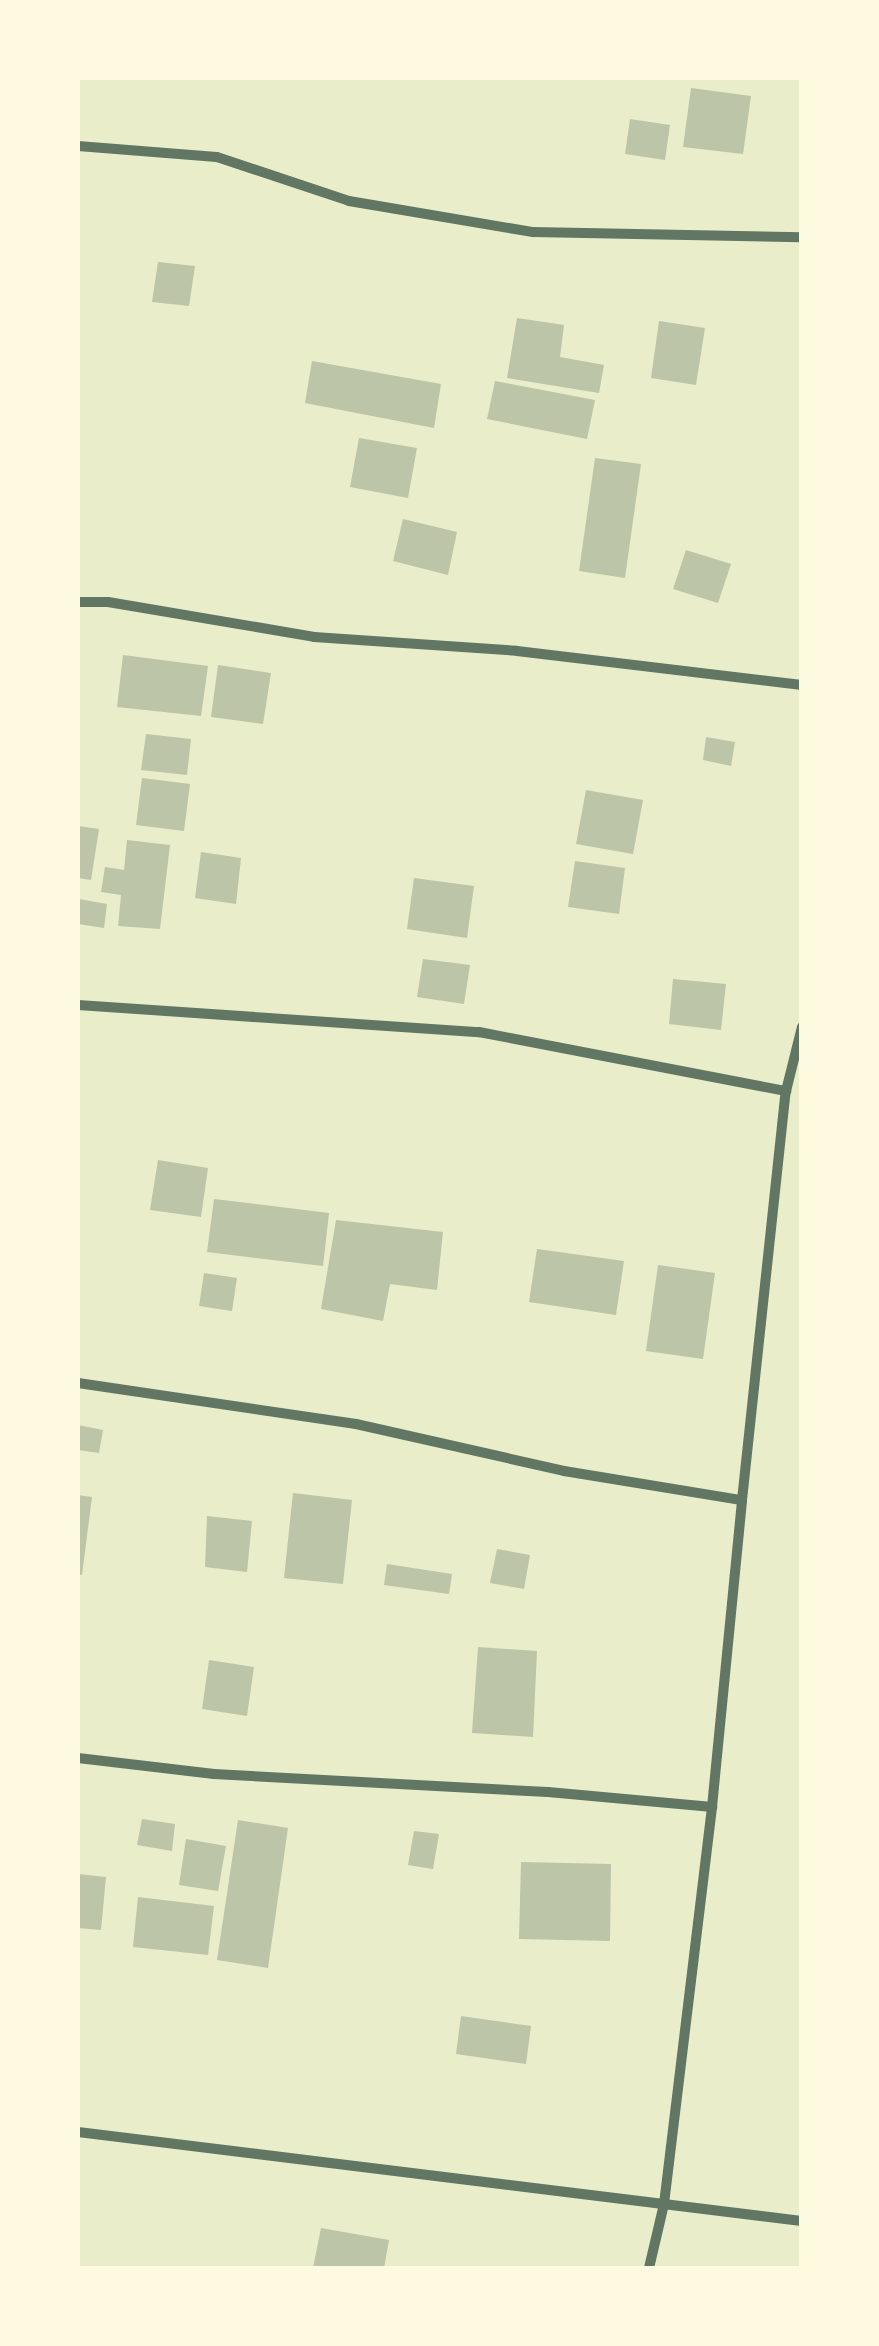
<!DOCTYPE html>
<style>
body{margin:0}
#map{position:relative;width:879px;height:2346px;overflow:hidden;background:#e9edc9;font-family:Manrope,sans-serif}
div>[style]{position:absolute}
.building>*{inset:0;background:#bcc5a7}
.minor>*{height:10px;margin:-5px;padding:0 5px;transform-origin:5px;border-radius:5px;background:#617663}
span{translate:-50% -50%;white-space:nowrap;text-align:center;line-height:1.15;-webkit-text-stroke:10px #fefae0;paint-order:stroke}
.frame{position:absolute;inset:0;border:80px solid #fefae0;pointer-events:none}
</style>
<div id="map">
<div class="building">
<i style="clip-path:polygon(691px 88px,751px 96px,743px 154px,683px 147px)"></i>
<i style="clip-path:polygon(630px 119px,670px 125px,665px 160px,625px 154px)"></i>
<i style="clip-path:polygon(158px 262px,195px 266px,189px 306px,152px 302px)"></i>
<i style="clip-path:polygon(517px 318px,564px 325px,560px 357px,604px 365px,599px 393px,507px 378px)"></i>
<i style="clip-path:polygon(659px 321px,705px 328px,696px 385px,651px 378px)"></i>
<i style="clip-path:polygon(312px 361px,441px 384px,434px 428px,305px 403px)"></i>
<i style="clip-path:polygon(495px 381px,595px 400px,587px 439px,487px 419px)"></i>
<i style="clip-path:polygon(359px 438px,417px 448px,408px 498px,350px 487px)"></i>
<i style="clip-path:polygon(595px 458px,641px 464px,625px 578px,579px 571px)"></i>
<i style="clip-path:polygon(403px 519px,457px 532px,448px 575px,393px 561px)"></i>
<i style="clip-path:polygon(686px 550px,731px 564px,718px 603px,673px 589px)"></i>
<i style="clip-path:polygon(123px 655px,208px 666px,201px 716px,117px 707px)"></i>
<i style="clip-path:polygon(218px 665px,271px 673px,263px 724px,211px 717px)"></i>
<i style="clip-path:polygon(146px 734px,191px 739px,187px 775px,141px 770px)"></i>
<i style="clip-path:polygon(706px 737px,735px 742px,731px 766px,703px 760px)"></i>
<i style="clip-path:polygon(142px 778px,190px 784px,184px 831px,136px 825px)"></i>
<i style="clip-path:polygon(586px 790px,643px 800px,633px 854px,576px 844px)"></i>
<i style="clip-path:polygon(78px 826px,99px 829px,91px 880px,78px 878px)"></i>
<i style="clip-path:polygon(127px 840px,170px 845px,160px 929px,118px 926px,121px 895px,101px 892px,105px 867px,124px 870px)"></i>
<i style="clip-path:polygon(201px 852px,241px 858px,236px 904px,195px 898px)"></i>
<i style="clip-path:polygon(575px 861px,625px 868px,619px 914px,568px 907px)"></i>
<i style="clip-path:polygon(414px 878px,474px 886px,467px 938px,407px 929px)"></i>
<i style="clip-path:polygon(79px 899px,107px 904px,104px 928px,78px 924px)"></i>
<i style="clip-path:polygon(423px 959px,470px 965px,464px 1004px,417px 997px)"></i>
<i style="clip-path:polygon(673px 979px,726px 984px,721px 1030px,669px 1024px)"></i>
<i style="clip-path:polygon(158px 1160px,208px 1168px,201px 1217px,150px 1210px)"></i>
<i style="clip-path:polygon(214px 1199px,329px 1213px,323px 1266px,207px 1252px)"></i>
<i style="clip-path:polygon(336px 1220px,443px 1232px,437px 1290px,390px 1284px,383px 1321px,321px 1309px)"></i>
<i style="clip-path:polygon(537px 1249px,624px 1261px,616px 1315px,529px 1302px)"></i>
<i style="clip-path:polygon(658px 1265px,715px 1273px,703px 1359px,646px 1351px)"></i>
<i style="clip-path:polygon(204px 1273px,237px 1278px,232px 1311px,199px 1306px)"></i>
<i style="clip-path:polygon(78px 1425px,103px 1430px,99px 1453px,78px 1450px)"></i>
<i style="clip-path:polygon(293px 1493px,352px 1500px,343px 1584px,284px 1578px)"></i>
<i style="clip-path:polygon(78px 1495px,92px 1497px,82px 1575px,78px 1574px)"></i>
<i style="clip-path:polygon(207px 1516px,252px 1521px,247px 1572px,205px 1567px)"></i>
<i style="clip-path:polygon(497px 1549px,530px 1555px,524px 1589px,490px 1583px)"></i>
<i style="clip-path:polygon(387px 1564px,452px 1574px,449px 1594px,384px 1585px)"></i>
<i style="clip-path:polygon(478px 1647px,537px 1651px,533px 1737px,472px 1733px)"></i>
<i style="clip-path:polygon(209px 1660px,254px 1667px,247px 1716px,202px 1709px)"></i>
<i style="clip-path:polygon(142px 1819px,175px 1824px,172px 1851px,137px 1845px)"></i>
<i style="clip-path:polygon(238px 1820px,288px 1828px,268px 1968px,217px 1960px)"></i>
<i style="clip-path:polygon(414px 1831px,439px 1834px,433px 1869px,408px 1865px)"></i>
<i style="clip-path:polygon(186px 1839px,226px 1846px,218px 1891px,179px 1885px)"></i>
<i style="clip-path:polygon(521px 1862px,611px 1864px,610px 1941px,519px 1939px)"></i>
<i style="clip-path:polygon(78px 1874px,106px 1877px,101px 1930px,78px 1928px)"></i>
<i style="clip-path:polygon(138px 1897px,214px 1906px,208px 1955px,133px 1947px)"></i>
<i style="clip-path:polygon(461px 2016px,531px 2026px,526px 2064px,456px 2054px)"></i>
<i style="clip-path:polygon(321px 2228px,389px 2240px,384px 2268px,313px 2268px)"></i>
</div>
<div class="minor">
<i style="left:78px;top:146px;width:139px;rotate:4.5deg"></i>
<i style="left:217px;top:157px;width:139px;rotate:18.4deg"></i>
<i style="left:349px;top:201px;width:187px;rotate:9.6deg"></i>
<i style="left:533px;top:232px;width:269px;rotate:1.1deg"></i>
<i style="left:78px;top:602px;width:30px"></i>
<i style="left:108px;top:602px;width:209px;rotate:9.6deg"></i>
<i style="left:314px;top:637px;width:203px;rotate:3.9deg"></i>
<i style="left:517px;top:651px;width:287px;rotate:6.8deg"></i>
<i style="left:78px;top:1005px;width:402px;rotate:3.9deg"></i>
<i style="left:479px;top:1032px;width:313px;rotate:10.9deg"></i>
<i style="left:78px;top:1383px;width:281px;rotate:8.4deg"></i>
<i style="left:356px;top:1424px;width:213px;rotate:12.7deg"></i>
<i style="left:564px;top:1471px;width:180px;rotate:9.3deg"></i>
<i style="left:742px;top:1500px;width:411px;rotate:-83.9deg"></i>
<i style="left:786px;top:1091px;width:66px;rotate:-76deg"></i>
<i style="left:78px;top:1758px;width:137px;rotate:6.7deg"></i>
<i style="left:214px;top:1774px;width:334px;rotate:3.1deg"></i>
<i style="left:548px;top:1792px;width:165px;rotate:5.2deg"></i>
<i style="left:78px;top:2132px;width:729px;rotate:7.01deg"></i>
<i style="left:649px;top:2268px;width:66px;rotate:-76.8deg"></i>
<i style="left:664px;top:2204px;width:400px;rotate:-83.1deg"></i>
<i style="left:712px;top:1807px;width:308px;rotate:-84.4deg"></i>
</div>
<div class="frame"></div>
</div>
